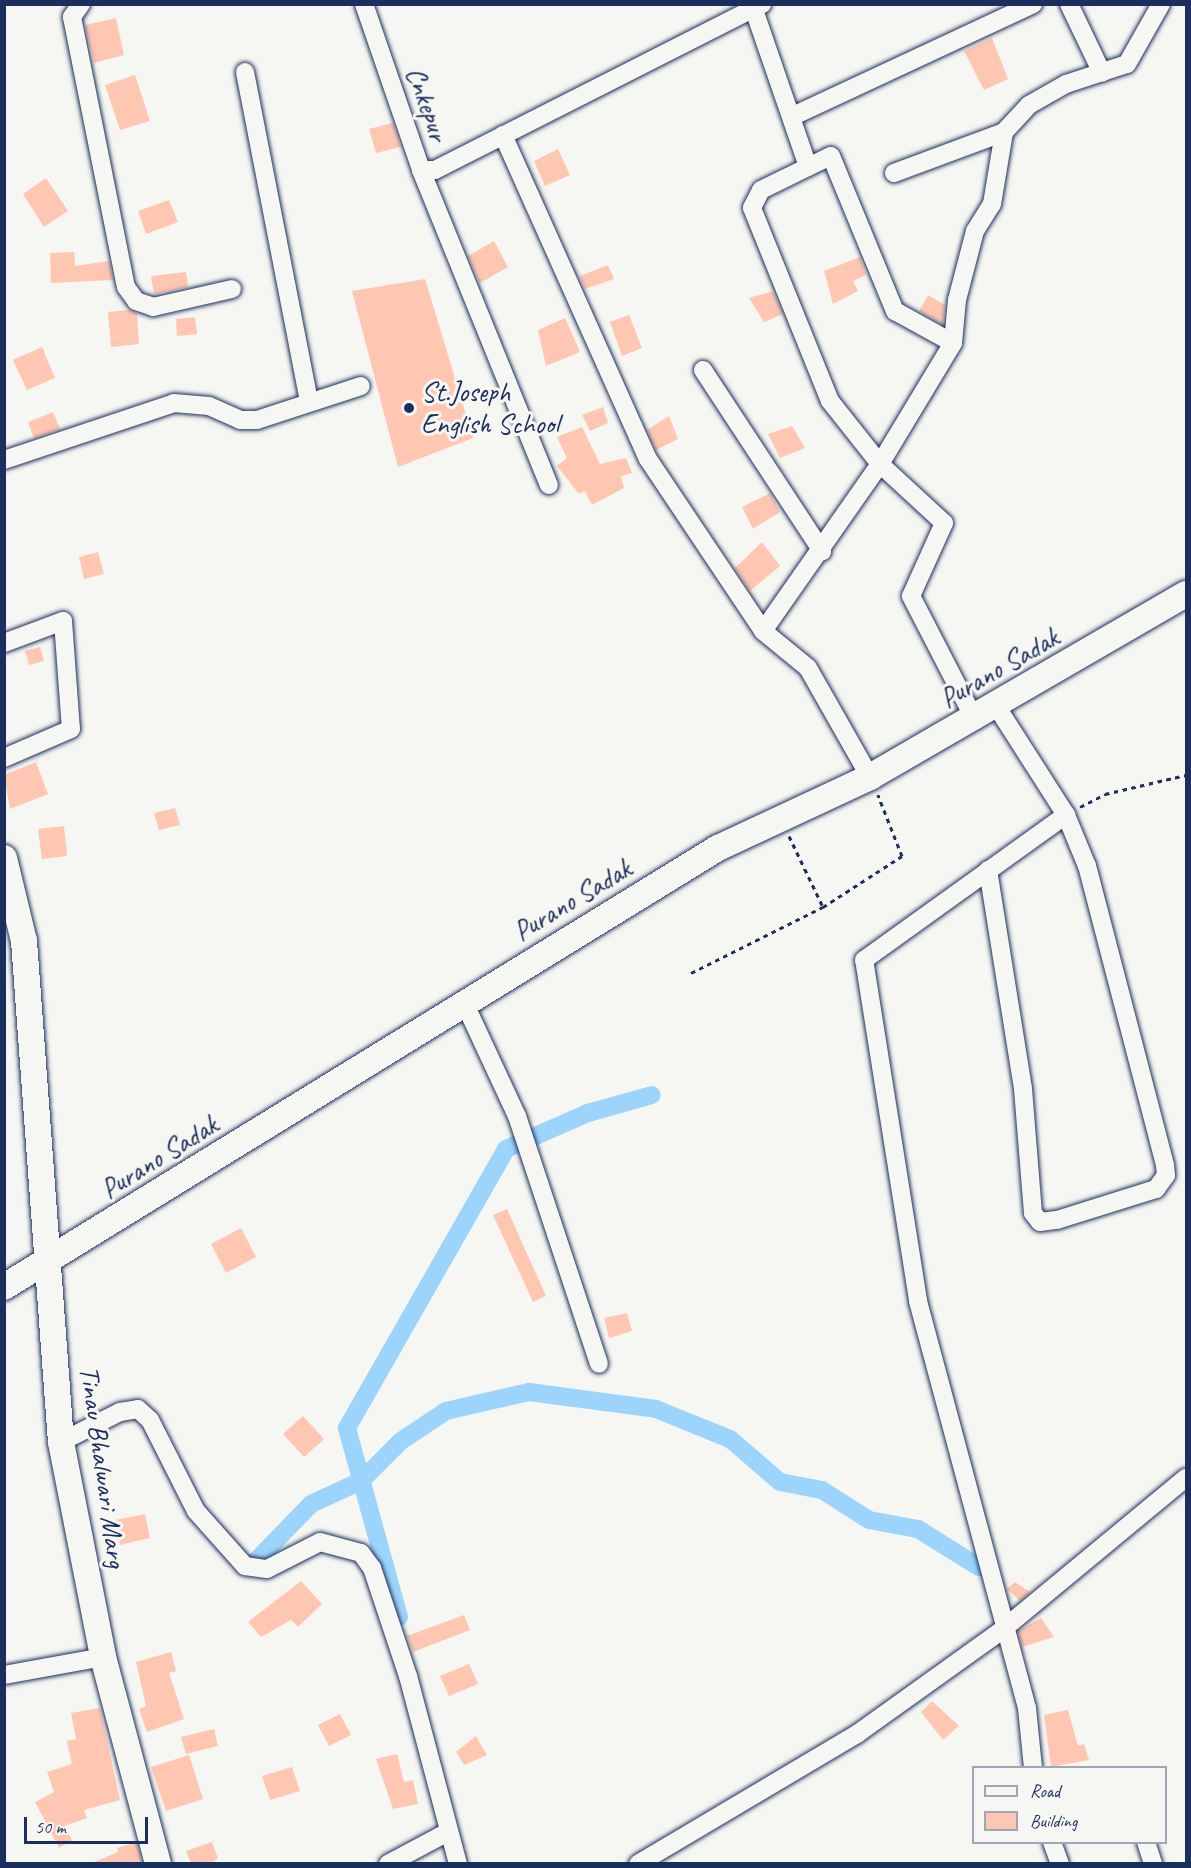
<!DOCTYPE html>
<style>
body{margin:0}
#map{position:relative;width:1191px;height:1868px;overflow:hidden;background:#f6f6f2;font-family:Caveat,sans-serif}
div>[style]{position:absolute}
.canal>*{height:18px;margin:-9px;padding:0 9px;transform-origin:9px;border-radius:9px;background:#9cd4fc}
.building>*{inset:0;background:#ffc7b2}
.path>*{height:3px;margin-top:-1.5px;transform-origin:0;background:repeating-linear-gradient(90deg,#1b2f5e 0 4.5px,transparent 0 9px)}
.roads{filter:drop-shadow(0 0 2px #1b2f5e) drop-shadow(0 0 2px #1b2f5e)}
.street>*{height:18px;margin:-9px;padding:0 9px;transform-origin:9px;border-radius:9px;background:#f6f6f2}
.secondary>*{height:26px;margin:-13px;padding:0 13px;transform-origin:13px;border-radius:13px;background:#f6f6f2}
.dots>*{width:16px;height:16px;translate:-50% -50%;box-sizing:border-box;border:3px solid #f6f6f2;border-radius:50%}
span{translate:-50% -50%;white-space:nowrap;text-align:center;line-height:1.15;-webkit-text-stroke:6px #f6f6f2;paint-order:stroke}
.street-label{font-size:28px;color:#1b2f5e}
.poi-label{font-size:28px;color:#1b2f5e}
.left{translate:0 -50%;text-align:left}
.frame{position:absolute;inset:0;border:6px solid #1b2f5e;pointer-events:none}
.legend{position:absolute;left:972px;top:1766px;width:195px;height:78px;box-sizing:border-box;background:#f6f6f2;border:2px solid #9ea6b7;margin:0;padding:8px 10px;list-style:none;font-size:18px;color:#1b2f5e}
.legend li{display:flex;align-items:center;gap:12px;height:30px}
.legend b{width:30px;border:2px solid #9ea6b7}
.scale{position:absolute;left:24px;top:1817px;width:124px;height:27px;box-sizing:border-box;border:3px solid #1b2f5e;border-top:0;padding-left:8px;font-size:18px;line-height:21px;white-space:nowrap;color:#1b2f5e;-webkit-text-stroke:4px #f6f6f2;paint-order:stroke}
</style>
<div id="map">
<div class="canal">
<i style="left:256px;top:1561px;width:79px;rotate:-46deg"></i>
<i style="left:311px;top:1504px;width:55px;rotate:-24.7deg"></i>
<i style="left:361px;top:1481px;width:57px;rotate:-45deg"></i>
<i style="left:401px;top:1441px;width:54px;rotate:-33.7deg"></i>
<i style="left:446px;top:1411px;width:85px;rotate:-12.9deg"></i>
<i style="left:529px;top:1392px;width:128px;rotate:7.6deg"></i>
<i style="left:656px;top:1409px;width:80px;rotate:22.1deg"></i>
<i style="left:730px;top:1439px;width:66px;rotate:40.7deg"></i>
<i style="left:780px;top:1482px;width:43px;rotate:10.8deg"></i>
<i style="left:822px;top:1490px;width:56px;rotate:32.6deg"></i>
<i style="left:869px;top:1520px;width:50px;rotate:10.4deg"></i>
<i style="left:918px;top:1529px;width:72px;rotate:31.9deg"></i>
<i style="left:399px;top:1617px;width:196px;rotate:-105.4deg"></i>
<i style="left:347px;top:1428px;width:321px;rotate:-60.3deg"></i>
<i style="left:506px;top:1149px;width:90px;rotate:-23.7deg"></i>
<i style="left:588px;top:1113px;width:66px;rotate:-15.7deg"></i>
</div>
<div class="building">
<i style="clip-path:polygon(116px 18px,124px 55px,94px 63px,85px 25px)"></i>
<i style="clip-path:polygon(992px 38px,1008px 79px,984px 90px,964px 51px)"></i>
<i style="clip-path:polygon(135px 75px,150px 121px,120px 130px,105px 85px)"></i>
<i style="clip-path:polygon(393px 123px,401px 147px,376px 153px,369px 129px)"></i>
<i style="clip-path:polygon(558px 149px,570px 175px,545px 186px,534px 161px)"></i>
<i style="clip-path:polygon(46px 178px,68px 211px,44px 227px,23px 194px)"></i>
<i style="clip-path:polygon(169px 200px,178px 222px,146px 234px,138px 211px)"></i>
<i style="clip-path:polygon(494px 241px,508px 267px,480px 283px,468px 256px)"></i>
<i style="clip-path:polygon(74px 252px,75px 266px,109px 261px,113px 280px,51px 283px,50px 253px)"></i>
<i style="clip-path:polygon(860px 257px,866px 275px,853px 281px,858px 291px,833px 304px,824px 271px)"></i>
<i style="clip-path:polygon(608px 265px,614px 279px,585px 289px,580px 276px)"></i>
<i style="clip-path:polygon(186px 272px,188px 287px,154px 294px,151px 276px)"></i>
<i style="clip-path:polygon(425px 279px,473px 438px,398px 467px,352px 291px)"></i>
<i style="clip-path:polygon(773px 291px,783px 314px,764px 322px,749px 298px)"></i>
<i style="clip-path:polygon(928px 295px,945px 305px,943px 325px,919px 311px)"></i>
<i style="clip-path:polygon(130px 310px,137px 313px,139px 344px,111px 347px,108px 312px)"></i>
<i style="clip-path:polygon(629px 315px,642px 348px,622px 356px,610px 322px)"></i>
<i style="clip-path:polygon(195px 317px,197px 334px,177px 336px,176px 319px)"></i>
<i style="clip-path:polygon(565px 318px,580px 352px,546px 366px,538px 330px)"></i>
<i style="clip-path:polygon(42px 347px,55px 378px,27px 390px,13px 360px)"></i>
<i style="clip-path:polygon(603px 407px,608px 423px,590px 431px,582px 415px)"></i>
<i style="clip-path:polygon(53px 412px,60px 429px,34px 438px,28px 422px)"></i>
<i style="clip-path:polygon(669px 416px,678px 439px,656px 450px,647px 430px)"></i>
<i style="clip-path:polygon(792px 426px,805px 448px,780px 458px,768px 434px)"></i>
<i style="clip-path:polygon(582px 427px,600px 464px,626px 458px,632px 473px,621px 476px,624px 488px,592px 505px,585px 491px,579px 494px,557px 466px,567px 458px,557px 437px)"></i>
<i style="clip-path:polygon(770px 493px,780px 512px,753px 529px,742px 507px)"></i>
<i style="clip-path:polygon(762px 542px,780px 566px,750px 591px,735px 568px)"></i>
<i style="clip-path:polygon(98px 552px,104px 574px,84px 579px,79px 557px)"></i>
<i style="clip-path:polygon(40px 647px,44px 661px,29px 665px,25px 651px)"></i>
<i style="clip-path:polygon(36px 762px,48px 794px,10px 809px,4px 775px)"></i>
<i style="clip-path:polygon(175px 808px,180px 825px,159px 830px,154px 813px)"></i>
<i style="clip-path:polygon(64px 826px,67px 856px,42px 859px,38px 829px)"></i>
<i style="clip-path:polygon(507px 1209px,546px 1296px,533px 1302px,493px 1215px)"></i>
<i style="clip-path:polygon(241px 1228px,256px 1257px,226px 1273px,211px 1244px)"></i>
<i style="clip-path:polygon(627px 1313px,632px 1331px,609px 1338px,604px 1318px)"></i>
<i style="clip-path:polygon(303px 1416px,324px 1439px,304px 1457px,283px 1434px)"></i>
<i style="clip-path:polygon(145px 1514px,150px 1538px,120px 1545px,115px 1520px)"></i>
<i style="clip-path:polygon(301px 1581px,322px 1604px,298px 1627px,291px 1620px,261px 1637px,248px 1622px)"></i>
<i style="clip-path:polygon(1015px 1582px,1030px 1592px,1020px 1601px,1007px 1589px)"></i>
<i style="clip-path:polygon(464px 1615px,470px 1630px,413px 1652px,407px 1636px)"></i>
<i style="clip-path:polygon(1041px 1618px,1054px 1637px,1022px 1647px,1018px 1631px)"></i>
<i style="clip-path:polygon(171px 1652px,176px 1671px,169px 1673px,184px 1719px,147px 1732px,139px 1709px,146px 1706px,136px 1662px)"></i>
<i style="clip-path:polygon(469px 1664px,478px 1684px,449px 1696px,440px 1676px)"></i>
<i style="clip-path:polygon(932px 1701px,959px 1726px,943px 1740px,921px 1712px)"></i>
<i style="clip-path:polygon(100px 1708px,120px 1800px,84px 1810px,87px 1818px,64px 1826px,72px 1840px,59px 1848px,35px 1802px,54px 1792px,47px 1772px,72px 1764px,67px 1741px,76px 1739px,71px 1713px)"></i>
<i style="clip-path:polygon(1068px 1710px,1078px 1746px,1084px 1744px,1089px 1760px,1051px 1767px,1044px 1715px)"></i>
<i style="clip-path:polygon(340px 1714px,351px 1735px,329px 1746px,318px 1725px)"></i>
<i style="clip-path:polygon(214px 1729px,218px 1746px,186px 1754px,181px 1737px)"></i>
<i style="clip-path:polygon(476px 1736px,487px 1755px,464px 1765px,456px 1752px)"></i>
<i style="clip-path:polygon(397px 1754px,404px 1782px,413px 1780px,418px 1804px,393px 1809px,376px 1759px)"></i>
<i style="clip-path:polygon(189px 1755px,203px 1799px,166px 1811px,151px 1767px)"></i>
<i style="clip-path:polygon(292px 1767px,300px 1791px,270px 1800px,262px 1776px)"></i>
<i style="clip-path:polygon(137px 1842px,142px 1863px,92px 1863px,118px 1852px,117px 1848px)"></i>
<i style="clip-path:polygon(212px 1842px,218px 1858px,212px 1863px,191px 1863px,186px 1851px)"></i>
</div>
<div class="path">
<i style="left:1080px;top:807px;width:28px;rotate:-27deg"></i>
<i style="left:1105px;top:794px;width:83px;rotate:-13.2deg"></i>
<i style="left:789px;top:836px;width:79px;rotate:64.4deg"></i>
<i style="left:691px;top:973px;width:148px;rotate:-26.6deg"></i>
<i style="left:823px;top:907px;width:94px;rotate:-32.8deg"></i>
<i style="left:902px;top:856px;width:66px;rotate:-111.5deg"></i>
</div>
<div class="roads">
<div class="street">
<i style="left:81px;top:4px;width:16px;rotate:125deg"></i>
<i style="left:72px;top:17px;width:275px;rotate:78.7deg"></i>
<i style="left:126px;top:287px;width:17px;rotate:54deg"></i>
<i style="left:136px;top:301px;width:18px;rotate:19deg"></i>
<i style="left:153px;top:307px;width:81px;rotate:-12.8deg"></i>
<i style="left:364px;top:4px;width:176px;rotate:71deg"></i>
<i style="left:421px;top:170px;width:14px"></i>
<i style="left:435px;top:170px;width:367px;rotate:-26.9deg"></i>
<i style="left:752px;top:4px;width:172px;rotate:71deg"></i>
<i style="left:808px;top:167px;width:52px;rotate:153.9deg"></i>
<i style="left:761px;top:190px;width:20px;rotate:117deg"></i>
<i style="left:752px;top:208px;width:208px;rotate:68deg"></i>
<i style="left:830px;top:401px;width:80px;rotate:51.6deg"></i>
<i style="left:880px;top:464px;width:87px;rotate:42.7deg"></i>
<i style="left:944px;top:523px;width:80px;rotate:114.3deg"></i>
<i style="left:911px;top:596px;width:140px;rotate:62.7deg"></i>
<i style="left:1069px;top:4px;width:76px;rotate:64.4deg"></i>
<i style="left:245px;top:72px;width:335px;rotate:79deg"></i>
<i style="left:793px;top:116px;width:265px;rotate:-25deg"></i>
<i style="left:503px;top:135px;width:355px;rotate:65.9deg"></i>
<i style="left:648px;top:459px;width:207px;rotate:56.2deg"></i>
<i style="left:763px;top:631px;width:58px;rotate:39.4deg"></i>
<i style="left:808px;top:668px;width:125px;rotate:60.4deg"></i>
<i style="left:808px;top:167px;width:25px;rotate:-26deg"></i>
<i style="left:831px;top:156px;width:168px;rotate:67.6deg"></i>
<i style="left:895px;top:311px;width:66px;rotate:28.9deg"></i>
<i style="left:421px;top:170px;width:340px;rotate:67.9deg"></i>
<i style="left:894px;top:173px;width:117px;rotate:-20.4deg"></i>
<i style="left:703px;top:370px;width:217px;rotate:56.7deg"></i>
<i style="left:4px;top:460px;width:179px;rotate:-18.5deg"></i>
<i style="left:174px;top:403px;width:35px;rotate:5deg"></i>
<i style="left:209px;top:406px;width:34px;rotate:24deg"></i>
<i style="left:240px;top:420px;width:17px"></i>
<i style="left:257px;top:420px;width:109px;rotate:-18.1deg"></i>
<i style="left:763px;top:631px;width:204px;rotate:-55deg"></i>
<i style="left:880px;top:464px;width:141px;rotate:-58.9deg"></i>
<i style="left:953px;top:343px;width:43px;rotate:-84.7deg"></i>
<i style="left:957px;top:300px;width:71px;rotate:-75.4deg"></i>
<i style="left:975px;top:231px;width:32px;rotate:-58deg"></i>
<i style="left:992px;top:204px;width:73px;rotate:-80.5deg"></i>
<i style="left:1004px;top:132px;width:37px;rotate:-47deg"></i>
<i style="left:1029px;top:105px;width:43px;rotate:-29.6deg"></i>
<i style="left:1066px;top:84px;width:64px;rotate:-18.2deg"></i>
<i style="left:1127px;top:64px;width:69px;rotate:-60.5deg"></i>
<i style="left:4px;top:643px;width:63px;rotate:-20.4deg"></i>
<i style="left:63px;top:621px;width:108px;rotate:85.8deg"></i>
<i style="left:71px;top:729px;width:73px;rotate:156.6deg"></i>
<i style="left:988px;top:870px;width:222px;rotate:80.9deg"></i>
<i style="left:1023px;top:1089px;width:124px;rotate:85.4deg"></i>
<i style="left:1033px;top:1213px;width:11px;rotate:52deg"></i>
<i style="left:1040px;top:1222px;width:17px;rotate:-7deg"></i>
<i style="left:1057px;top:1220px;width:104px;rotate:-17.4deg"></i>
<i style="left:1156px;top:1189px;width:17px;rotate:-54deg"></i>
<i style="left:1166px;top:1175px;width:10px;rotate:-96deg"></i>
<i style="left:1165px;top:1165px;width:309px;rotate:-104.6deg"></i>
<i style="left:1087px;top:866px;width:55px;rotate:-112.4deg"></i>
<i style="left:1066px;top:815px;width:128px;rotate:-122.6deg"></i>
<i style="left:464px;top:1002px;width:126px;rotate:65.1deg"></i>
<i style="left:517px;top:1116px;width:261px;rotate:71.7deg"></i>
<i style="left:61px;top:1442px;width:66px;rotate:-27deg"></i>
<i style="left:120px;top:1412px;width:18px;rotate:-9deg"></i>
<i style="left:138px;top:1409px;width:16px;rotate:43deg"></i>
<i style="left:150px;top:1420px;width:102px;rotate:63.2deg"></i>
<i style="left:196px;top:1511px;width:74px;rotate:48.3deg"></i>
<i style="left:245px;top:1566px;width:22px;rotate:8deg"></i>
<i style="left:267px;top:1569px;width:59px;rotate:-27deg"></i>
<i style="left:320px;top:1542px;width:42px;rotate:15deg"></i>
<i style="left:361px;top:1553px;width:19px;rotate:54deg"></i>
<i style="left:372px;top:1568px;width:114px;rotate:71.6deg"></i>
<i style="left:408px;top:1676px;width:195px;rotate:75.1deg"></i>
<i style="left:4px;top:1675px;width:101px;rotate:-10.3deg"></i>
<i style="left:1033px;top:1768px;width:60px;rotate:-95.7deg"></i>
<i style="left:1027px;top:1708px;width:422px;rotate:-105deg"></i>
<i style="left:918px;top:1300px;width:344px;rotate:-99deg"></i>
<i style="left:864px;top:960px;width:249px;rotate:-35.7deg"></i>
<i style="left:1052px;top:1842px;width:23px;rotate:70deg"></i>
<i style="left:1146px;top:1842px;width:23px;rotate:72deg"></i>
<i style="left:388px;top:1864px;width:68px;rotate:-28.1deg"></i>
<i style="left:638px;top:1864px;width:255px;rotate:-30.7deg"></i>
<i style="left:857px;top:1734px;width:178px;rotate:-35.6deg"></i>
<i style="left:1002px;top:1630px;width:239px;rotate:-39.6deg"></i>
</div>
<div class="secondary">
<i style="left:4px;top:858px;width:85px;rotate:76.5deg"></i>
<i style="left:24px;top:941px;width:502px;rotate:85.78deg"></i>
<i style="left:61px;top:1442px;width:219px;rotate:78.9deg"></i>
<i style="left:103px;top:1657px;width:214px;rotate:75.1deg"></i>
<i style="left:4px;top:1287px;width:838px;rotate:-31.59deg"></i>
<i style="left:718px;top:848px;width:168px;rotate:-25deg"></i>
<i style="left:870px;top:777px;width:365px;rotate:-30.1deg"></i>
</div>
</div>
<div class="dots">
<i style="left:409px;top:408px;background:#1b2f5e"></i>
</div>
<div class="street-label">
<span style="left:427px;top:104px;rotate:71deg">Cnkepur</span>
<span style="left:999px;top:668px;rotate:-30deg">Purano Sadak</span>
<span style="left:572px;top:900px;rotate:-31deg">Purano Sadak</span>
<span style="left:159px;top:1157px;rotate:-32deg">Purano Sadak</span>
<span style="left:103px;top:1467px;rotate:82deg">Tinau Bhalwari Marg</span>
</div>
<div class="poi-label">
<span class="left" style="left:421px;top:408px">St.Joseph<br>English School</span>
</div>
<div class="frame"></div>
<ul class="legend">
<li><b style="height:8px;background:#f6f6f2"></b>Road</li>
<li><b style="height:16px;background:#ffc7b2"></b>Building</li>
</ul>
<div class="scale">50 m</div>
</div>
